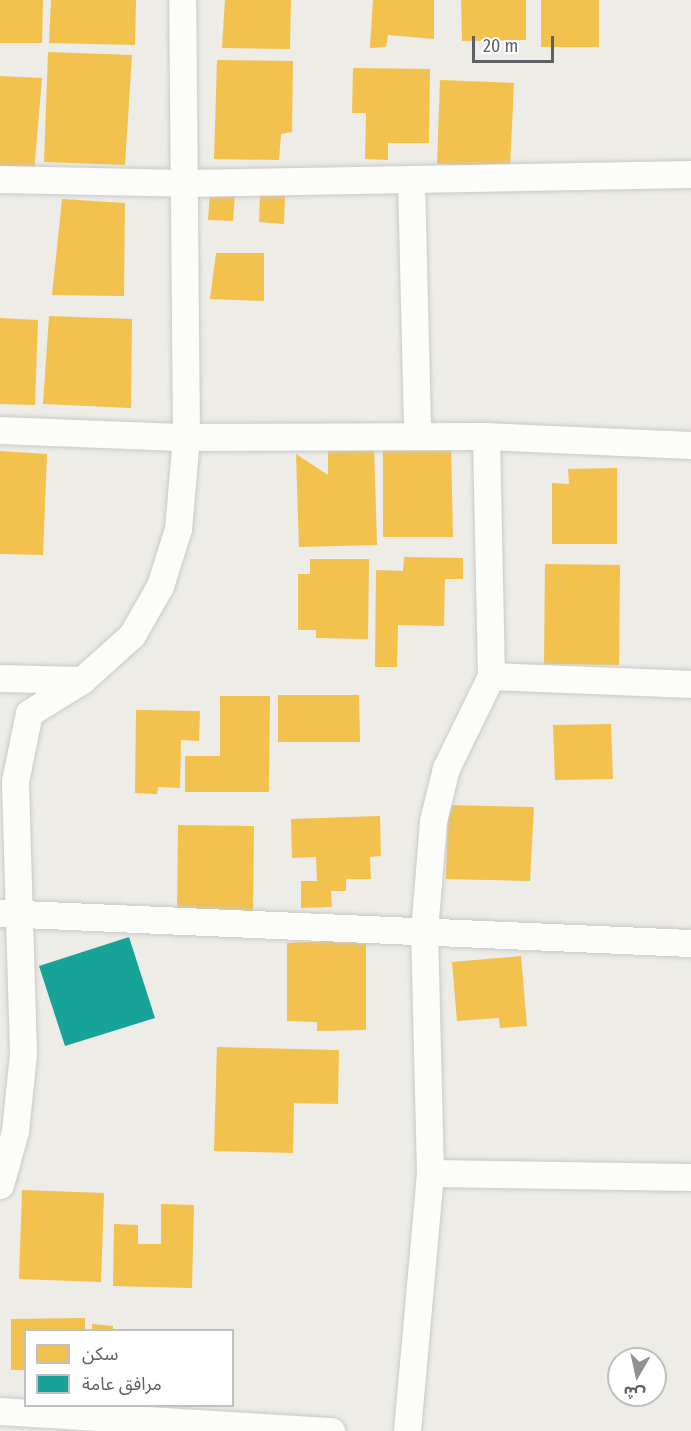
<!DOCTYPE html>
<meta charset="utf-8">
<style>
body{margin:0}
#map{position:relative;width:691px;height:1431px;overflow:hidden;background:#edece7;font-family:"Fira Sans Condensed","Noto Sans Arabic",sans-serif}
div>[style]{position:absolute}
.homes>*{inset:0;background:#f2c14e}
.public>*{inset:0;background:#17a398}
.roads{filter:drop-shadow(0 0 2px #c9cac9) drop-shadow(0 0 2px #c9cac9)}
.minor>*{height:27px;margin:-13.5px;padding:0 13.5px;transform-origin:13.5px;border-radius:13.5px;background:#fcfcfb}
span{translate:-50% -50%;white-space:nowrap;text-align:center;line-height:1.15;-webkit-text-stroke:6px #fff;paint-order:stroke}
.legend{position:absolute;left:24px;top:1329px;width:210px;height:78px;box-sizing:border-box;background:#fff;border:2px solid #bec0c1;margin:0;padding:8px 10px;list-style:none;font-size:18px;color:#5d6165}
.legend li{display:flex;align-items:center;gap:12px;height:30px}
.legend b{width:30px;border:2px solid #bec0c1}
.north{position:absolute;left:607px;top:1347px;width:60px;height:60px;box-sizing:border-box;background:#fff;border:2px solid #bec0c1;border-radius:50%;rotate:189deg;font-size:16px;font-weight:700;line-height:24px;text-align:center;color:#5d6165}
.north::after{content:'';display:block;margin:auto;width:21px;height:27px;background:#8f9292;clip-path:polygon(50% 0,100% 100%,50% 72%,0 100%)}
.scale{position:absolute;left:472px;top:36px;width:82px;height:27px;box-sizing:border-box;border:3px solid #5d6165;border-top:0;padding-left:8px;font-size:18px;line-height:21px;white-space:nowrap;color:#5d6165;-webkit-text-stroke:4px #fff;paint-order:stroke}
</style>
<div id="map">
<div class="homes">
<i style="clip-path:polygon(0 0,43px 0,42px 43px,0 43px)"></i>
<i style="clip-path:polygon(51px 0,136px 0,135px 45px,49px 43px)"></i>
<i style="clip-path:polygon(225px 0,291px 0,290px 49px,222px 48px)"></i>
<i style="clip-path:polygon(373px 0,434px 0,434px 39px,388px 35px,386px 47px,370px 48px)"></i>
<i style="clip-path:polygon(461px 0,526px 0,526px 40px,462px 41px)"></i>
<i style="clip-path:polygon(541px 0,599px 0,599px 47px,541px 47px)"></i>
<i style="clip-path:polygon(48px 52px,132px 55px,125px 165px,44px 162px)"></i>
<i style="clip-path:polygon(217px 60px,293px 61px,292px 132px,281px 134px,279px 160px,214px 159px)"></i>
<i style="clip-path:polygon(353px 68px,430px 69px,429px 143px,388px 143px,388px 160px,365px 159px,366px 113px,352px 113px)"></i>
<i style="clip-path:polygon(0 76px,42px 78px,34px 173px,0 172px)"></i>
<i style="clip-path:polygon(440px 80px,514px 83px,510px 167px,437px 164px)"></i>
<i style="clip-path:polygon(210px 193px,235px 194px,233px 221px,208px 220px)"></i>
<i style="clip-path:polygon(260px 195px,285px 196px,284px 224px,259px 222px)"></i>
<i style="clip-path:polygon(62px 199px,125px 203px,124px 296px,52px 295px)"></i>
<i style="clip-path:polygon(216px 253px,264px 253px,264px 301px,210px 299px)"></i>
<i style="clip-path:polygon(49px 316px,132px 319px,131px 408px,43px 404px)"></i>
<i style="clip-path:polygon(0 318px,38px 320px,35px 405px,0 404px)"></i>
<i style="clip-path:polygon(451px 444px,453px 537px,383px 537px,383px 446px)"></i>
<i style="clip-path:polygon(374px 446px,377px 545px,299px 547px,296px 454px,328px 475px,328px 447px)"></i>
<i style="clip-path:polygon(0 451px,47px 454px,43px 555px,0 554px)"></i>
<i style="clip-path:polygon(617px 468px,617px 544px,552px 544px,552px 483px,569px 484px,568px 469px)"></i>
<i style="clip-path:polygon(404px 557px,463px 558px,463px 579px,445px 579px,444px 626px,398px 625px,397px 667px,375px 667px,376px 570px,403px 571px)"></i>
<i style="clip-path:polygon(310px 559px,369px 559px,368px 639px,316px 638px,316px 630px,298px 630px,298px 574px,310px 574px)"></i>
<i style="clip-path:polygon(545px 564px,620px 565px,619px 665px,544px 664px)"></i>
<i style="clip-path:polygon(278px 695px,359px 695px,360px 742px,278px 742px)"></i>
<i style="clip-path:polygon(220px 696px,270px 696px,269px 792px,185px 792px,185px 756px,220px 756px)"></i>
<i style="clip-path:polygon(136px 710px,200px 711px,199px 741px,181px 740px,180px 788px,158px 787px,157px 794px,135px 793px)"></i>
<i style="clip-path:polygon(611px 724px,613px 779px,555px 780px,553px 725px)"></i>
<i style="clip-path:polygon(448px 805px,534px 807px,530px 881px,446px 879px)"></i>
<i style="clip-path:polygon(380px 816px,381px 856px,370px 857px,371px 879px,346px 879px,346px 891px,331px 891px,332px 907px,301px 908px,301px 881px,317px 881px,316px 857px,292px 858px,291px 819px)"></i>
<i style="clip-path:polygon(178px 825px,254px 826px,253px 917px,177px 916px)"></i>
<i style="clip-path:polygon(366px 939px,366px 1030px,317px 1031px,317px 1022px,287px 1021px,287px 943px)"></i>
<i style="clip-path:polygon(521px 956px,527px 1026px,500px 1028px,499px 1018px,457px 1021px,452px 962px)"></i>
<i style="clip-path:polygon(217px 1047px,339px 1050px,338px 1104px,294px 1103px,293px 1153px,214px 1151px)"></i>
<i style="clip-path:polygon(22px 1190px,104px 1193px,101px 1282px,19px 1279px)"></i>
<i style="clip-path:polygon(161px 1204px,194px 1205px,192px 1288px,113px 1286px,114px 1224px,138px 1225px,138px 1244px,161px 1244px)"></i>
<i style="clip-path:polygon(85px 1318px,85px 1330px,26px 1330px,26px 1370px,11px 1370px,11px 1319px)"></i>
<i style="clip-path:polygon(92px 1324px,113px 1326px,113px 1330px,92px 1330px)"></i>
</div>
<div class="public">
<i style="clip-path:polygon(129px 937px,155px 1018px,65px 1046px,39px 966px)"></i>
</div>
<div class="roads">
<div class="minor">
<i style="left:0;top:179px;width:185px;rotate:1.2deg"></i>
<i style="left:185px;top:183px;width:506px;rotate:-1.02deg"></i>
<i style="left:411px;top:180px;width:254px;rotate:88.6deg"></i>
<i style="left:0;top:430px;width:186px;rotate:2.2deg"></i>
<i style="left:186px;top:437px;width:300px;rotate:-0.2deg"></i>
<i style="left:486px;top:436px;width:205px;rotate:2.5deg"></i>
<i style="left:491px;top:676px;width:200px;rotate:2.3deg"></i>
<i style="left:0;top:678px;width:82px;rotate:1.4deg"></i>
<i style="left:0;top:913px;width:692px;rotate:2.49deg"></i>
<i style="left:430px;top:1173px;width:261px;rotate:0.9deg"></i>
<i style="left:0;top:1185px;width:56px;rotate:-74.5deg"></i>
<i style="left:15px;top:1131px;width:78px;rotate:-84.1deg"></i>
<i style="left:23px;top:1053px;width:272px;rotate:-91.7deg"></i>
<i style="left:15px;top:781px;width:69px;rotate:-78.4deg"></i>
<i style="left:29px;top:713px;width:62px;rotate:-31.9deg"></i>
<i style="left:82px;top:680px;width:67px;rotate:-42deg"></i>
<i style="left:132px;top:635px;width:56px;rotate:-60.3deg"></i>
<i style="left:160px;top:586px;width:60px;rotate:-72.5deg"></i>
<i style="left:178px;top:529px;width:92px;rotate:-85deg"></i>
<i style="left:186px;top:437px;width:437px;rotate:-90.5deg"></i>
<i style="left:0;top:1411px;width:332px;rotate:3.5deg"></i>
<i style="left:407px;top:1431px;width:259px;rotate:-84.9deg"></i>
<i style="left:430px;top:1173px;width:242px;rotate:-91.4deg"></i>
<i style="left:424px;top:931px;width:110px;rotate:-85.3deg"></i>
<i style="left:433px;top:821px;width:55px;rotate:-76.2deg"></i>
<i style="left:446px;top:768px;width:102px;rotate:-63.9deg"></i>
<i style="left:491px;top:676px;width:240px;rotate:-91.2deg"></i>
</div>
</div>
<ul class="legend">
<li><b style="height:16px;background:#f2c14e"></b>سكن</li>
<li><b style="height:16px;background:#17a398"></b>مرافق عامة</li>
</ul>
<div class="north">ش</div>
<div class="scale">20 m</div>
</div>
